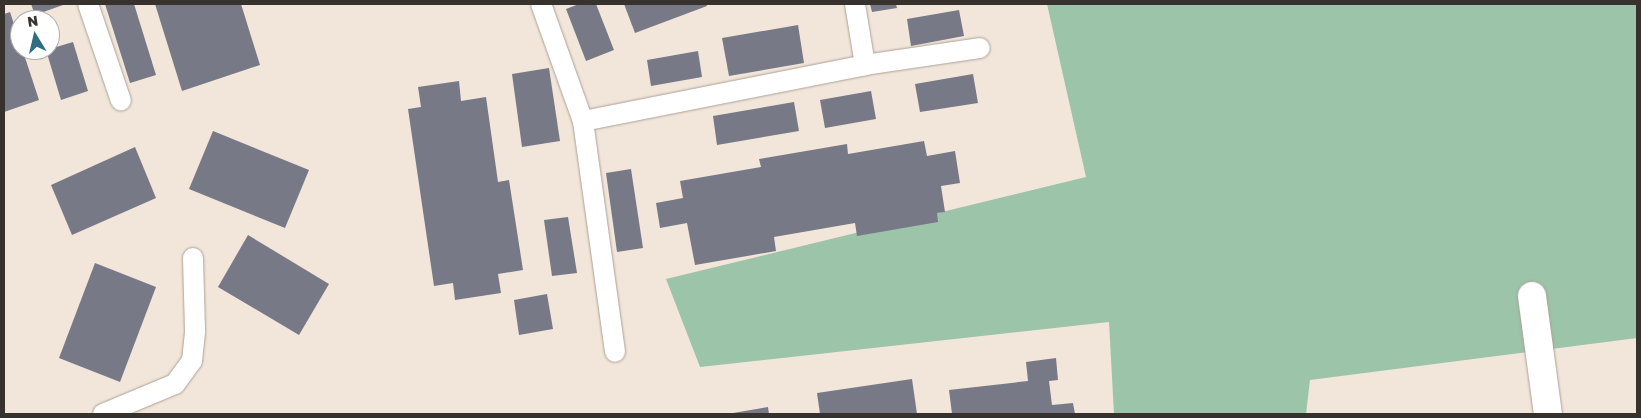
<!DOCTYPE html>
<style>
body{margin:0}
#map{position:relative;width:1641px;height:418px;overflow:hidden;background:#f2e6da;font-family:"Golos Text",sans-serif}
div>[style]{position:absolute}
.green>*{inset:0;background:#9bc4a9}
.building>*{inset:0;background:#777986}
.roads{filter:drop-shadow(0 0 1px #ada196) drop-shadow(0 0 1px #ada196)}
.service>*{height:20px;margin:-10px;padding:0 10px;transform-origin:10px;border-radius:10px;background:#fff}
.minor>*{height:28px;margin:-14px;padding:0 14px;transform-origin:14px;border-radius:14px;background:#fff}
span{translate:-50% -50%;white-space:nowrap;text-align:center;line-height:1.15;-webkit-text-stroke:5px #fff;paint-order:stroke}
.frame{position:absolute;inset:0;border:5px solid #37322e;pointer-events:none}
.north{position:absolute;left:10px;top:10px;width:50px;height:50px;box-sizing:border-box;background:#fff;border:1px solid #afadab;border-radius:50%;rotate:351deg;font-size:14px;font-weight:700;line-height:20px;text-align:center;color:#37322e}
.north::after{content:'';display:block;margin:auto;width:18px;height:22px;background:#2e6e82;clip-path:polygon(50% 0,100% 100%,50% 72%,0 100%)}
</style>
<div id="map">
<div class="green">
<i style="clip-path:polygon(1047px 4px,1637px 4px,1637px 338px,1310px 380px,1306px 414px,1114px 414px,1109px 322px,700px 367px,666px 279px,1086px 177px)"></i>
</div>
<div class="building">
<i style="clip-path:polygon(31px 4px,62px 4px,63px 5px,35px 15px)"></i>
<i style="clip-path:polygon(105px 4px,134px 4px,156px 75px,130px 83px)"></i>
<i style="clip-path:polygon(155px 4px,241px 4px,260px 65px,182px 91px)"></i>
<i style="clip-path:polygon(579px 4px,596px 4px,614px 50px,586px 61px,566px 9px)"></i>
<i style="clip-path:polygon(624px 4px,706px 4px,707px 6px,635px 33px)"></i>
<i style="clip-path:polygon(870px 4px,896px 4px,897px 8px,872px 12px)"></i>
<i style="clip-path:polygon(959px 10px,964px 36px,911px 46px,907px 19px)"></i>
<i style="clip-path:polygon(10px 12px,39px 100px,4px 112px,4px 14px)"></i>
<i style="clip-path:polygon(798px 25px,804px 63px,729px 76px,722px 38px)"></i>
<i style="clip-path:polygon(73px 42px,88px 91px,61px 100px,46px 50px)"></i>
<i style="clip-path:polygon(698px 51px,702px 77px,651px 86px,647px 60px)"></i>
<i style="clip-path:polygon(549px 68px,560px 141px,522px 147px,512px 74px)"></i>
<i style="clip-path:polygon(973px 74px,978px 103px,920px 112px,915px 84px)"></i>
<i style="clip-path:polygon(459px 81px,461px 101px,486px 97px,498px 182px,509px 180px,523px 270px,498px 274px,501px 293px,455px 300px,453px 283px,434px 286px,408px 109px,421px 107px,418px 87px)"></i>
<i style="clip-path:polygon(871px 91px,876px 119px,825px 128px,820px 100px)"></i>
<i style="clip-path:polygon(794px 102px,799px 131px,717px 145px,713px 116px)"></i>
<i style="clip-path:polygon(213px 131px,309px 170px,285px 228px,189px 189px)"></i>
<i style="clip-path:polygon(924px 141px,927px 156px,955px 151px,960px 183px,941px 186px,945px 212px,937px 213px,938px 222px,857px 236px,855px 223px,774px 237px,776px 251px,695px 265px,687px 223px,660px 228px,656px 203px,683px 198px,680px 181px,761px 167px,759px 159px,847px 144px,848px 154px)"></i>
<i style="clip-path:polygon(135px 147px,156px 198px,72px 235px,51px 185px)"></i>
<i style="clip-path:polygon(631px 169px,643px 248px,617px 252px,606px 173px)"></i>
<i style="clip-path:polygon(568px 217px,577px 273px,552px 276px,544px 220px)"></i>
<i style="clip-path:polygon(248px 235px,329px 284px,299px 335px,218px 287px)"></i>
<i style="clip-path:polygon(95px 263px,156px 287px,120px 382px,59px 358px)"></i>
<i style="clip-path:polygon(547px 294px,553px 329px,519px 335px,514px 300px)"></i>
<i style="clip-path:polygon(1056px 358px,1058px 380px,1049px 381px,1052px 405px,1073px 403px,1075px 414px,952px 414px,949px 390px,1028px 381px,1026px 362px)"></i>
<i style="clip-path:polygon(912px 379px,917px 414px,820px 414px,817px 393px)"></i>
<i style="clip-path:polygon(768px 407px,769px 414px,733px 414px,733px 413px)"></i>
</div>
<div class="roads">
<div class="service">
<i style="left:88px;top:4px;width:102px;rotate:71.2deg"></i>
<i style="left:541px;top:4px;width:124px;rotate:70.3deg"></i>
<i style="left:583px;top:121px;width:233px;rotate:82.1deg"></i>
<i style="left:855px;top:4px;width:62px;rotate:80.7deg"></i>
<i style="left:583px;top:121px;width:288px;rotate:-11.2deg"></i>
<i style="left:865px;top:65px;width:116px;rotate:-8.4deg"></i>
<i style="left:103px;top:414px;width:78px;rotate:-22.6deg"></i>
<i style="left:175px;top:384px;width:29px;rotate:-54deg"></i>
<i style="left:192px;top:361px;width:31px;rotate:-84deg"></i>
<i style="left:195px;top:330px;width:72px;rotate:-91.6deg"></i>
</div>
<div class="minor">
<i style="left:1532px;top:296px;width:119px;rotate:82.3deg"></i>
</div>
</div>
<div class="frame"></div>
<div class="north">N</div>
</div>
